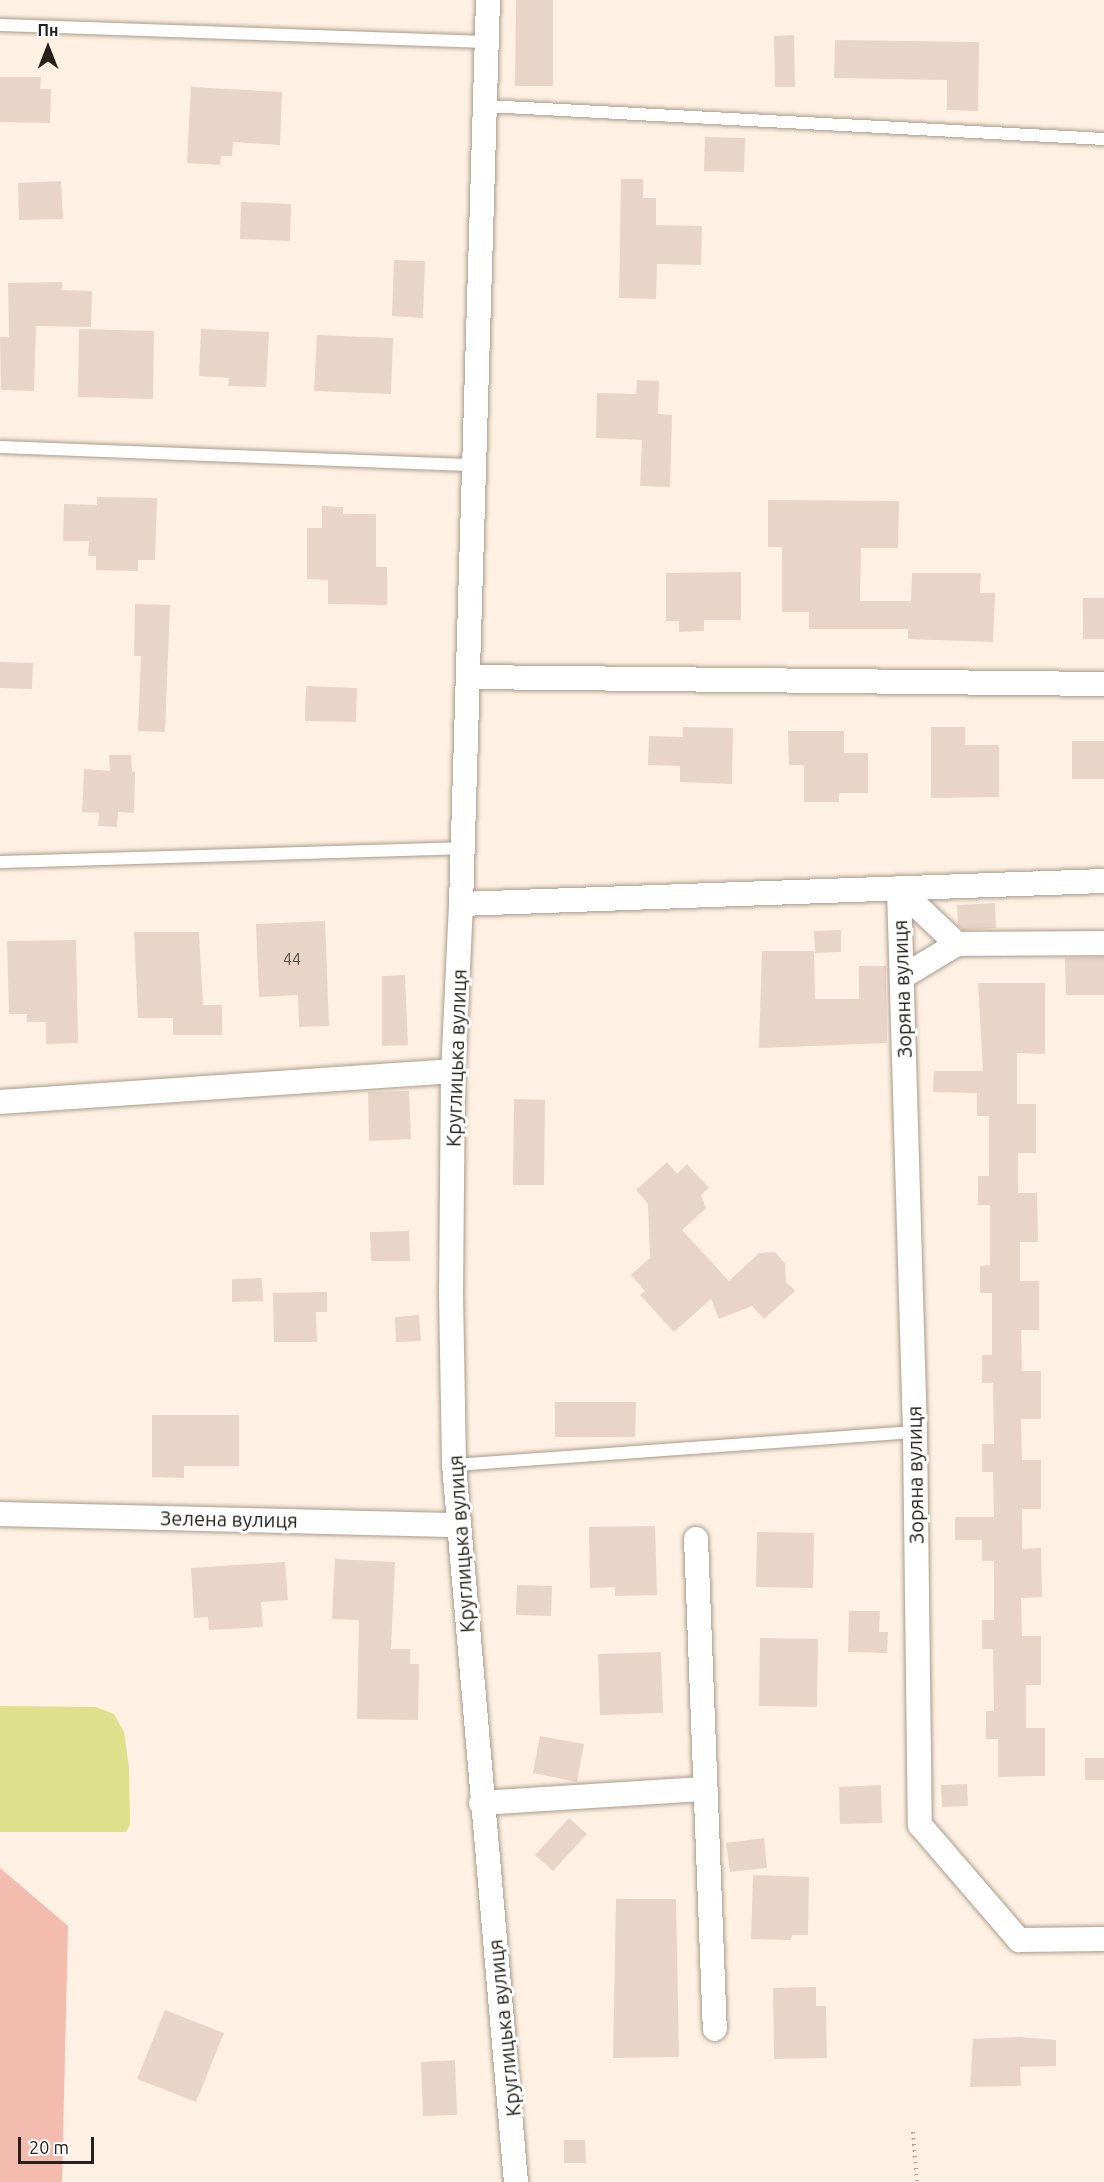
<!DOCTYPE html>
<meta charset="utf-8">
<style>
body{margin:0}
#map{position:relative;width:1104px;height:2182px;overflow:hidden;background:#fef1e3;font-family:Ubuntu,sans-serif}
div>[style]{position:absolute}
.green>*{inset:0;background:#f3bcaf}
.water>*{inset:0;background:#dfe08b}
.building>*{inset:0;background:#e9d4c8}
.path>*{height:4px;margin-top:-2px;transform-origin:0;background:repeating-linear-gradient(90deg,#aea499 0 1.5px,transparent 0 6px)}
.roads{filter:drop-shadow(0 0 2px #aa9c8b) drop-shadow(0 0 2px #aa9c8b)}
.service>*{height:12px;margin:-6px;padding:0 6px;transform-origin:6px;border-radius:6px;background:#fff}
.minor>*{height:24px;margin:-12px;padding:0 12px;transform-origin:12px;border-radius:12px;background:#fff}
span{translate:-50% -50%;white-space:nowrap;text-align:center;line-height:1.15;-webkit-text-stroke:6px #fff;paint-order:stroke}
.number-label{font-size:16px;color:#574e46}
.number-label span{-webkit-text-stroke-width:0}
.street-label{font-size:20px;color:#26211a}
.north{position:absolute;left:18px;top:18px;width:60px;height:60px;-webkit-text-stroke:4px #fff;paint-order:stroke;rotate:0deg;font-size:16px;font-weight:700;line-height:24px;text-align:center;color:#26211a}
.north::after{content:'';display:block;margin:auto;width:21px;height:27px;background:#26211a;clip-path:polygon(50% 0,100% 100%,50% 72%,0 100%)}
.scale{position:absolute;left:18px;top:2137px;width:76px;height:27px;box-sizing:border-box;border:3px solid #26211a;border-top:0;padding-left:8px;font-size:18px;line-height:21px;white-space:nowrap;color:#26211a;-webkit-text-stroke:4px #fff;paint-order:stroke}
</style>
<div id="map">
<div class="green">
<i style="clip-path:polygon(0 1868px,68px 1926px,62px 2182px,0 2182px)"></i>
</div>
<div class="water">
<i style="clip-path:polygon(0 1706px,96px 1707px,114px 1714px,124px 1732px,129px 1767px,130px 1825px,126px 1832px,0 1832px)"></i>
</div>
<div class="building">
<i style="clip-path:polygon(516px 0,553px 0,553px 86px,515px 86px)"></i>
<i style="clip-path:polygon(794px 35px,795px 87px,775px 87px,774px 36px)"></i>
<i style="clip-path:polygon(835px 40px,979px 42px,978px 111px,947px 110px,947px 80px,834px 78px)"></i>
<i style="clip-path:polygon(0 77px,41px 77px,40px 89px,51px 89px,50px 123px,0 122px)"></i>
<i style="clip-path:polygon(191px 87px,282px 92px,280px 145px,233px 142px,232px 156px,221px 156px,220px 165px,187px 163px)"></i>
<i style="clip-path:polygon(705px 137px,745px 138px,744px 172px,704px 171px)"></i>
<i style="clip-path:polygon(621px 179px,643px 179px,643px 198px,656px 198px,656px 225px,702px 226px,701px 265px,657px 264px,656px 299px,619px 298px)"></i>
<i style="clip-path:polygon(61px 181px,63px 219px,19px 220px,18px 183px)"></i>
<i style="clip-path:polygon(241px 202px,291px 204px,290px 241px,240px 239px)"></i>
<i style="clip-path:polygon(394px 260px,425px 261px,423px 318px,392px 316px)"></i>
<i style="clip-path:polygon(62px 282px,62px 290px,92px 291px,91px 327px,36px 326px,34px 391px,1px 390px,0 337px,9px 337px,8px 283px)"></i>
<i style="clip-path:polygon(79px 329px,154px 331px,153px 399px,78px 397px)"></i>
<i style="clip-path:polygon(201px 329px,269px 332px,266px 387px,228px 386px,229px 378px,199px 376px)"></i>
<i style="clip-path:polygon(317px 335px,393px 338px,391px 394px,314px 391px)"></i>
<i style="clip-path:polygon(637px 380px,659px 381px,658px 414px,672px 415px,670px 487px,640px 486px,642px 440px,596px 438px,597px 393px,636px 394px)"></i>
<i style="clip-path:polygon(97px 497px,157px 498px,155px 560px,138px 560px,138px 571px,96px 570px,96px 556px,88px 556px,89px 541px,63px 541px,64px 504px,97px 505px)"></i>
<i style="clip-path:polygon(768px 500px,899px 501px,898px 548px,861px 548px,860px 601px,911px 601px,912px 573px,981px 573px,980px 593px,995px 593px,993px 642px,908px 639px,908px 629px,809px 629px,809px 612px,782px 612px,782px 547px,768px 547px)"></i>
<i style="clip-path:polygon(322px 506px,343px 507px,343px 514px,376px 514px,376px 567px,387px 567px,387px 605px,328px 604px,328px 580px,307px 579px,307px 528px,322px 528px)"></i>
<i style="clip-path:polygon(741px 572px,741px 620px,704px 620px,704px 631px,679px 632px,679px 621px,666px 621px,666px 573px)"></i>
<i style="clip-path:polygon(1083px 598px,1104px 598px,1104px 639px,1083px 639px)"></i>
<i style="clip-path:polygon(135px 604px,170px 605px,165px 732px,138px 731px,141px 656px,134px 656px)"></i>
<i style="clip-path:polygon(0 662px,33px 663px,32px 689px,0 688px)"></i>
<i style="clip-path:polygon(306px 686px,357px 688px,356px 722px,305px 721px)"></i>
<i style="clip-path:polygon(683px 727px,733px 728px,732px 784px,680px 782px,680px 766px,648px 765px,649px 736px,683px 737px)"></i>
<i style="clip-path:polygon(931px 727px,965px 727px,965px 745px,999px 745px,999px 797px,931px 798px)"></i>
<i style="clip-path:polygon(788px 731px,844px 731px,844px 753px,868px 753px,868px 793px,839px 793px,839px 802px,804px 802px,804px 765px,789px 765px)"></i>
<i style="clip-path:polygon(1072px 741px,1104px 741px,1104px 779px,1072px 779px)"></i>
<i style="clip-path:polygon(109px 755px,131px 755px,132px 771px,135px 772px,134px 813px,118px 812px,117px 827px,98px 826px,99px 813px,82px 812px,84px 769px,110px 771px)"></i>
<i style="clip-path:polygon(995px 903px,996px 928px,963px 930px,958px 925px,957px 905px)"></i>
<i style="clip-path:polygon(325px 921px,329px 1026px,299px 1027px,298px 995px,259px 997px,256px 924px)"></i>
<i style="clip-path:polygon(841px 930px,841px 952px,815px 953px,814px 931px)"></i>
<i style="clip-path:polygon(134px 932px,199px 932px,203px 1005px,222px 1005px,222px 1035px,173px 1035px,173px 1018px,138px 1018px)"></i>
<i style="clip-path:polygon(76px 940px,78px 1043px,46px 1044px,46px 1022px,27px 1022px,27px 1014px,9px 1014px,7px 941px)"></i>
<i style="clip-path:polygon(762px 951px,814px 951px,815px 999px,859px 999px,859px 966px,886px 966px,887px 1043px,759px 1048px)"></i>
<i style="clip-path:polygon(1104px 957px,1104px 995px,1066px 995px,1065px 958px)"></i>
<i style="clip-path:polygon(405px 975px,408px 1045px,382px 1046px,382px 976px)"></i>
<i style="clip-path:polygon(978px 983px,1045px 983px,1045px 1054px,1017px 1053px,1017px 1104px,1036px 1104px,1036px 1153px,1018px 1153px,1018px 1193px,1037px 1193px,1038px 1242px,1020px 1242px,1020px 1281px,1039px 1281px,1039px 1330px,1021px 1330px,1022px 1371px,1041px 1371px,1041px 1419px,1021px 1419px,1022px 1460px,1041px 1460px,1041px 1509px,1022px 1509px,1022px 1549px,1041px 1548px,1042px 1597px,1021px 1598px,1022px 1636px,1041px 1636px,1041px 1685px,1026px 1685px,1026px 1728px,1045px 1728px,1045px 1776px,998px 1777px,998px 1739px,986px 1739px,986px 1711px,994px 1711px,993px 1649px,982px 1649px,982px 1620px,994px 1620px,994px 1561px,982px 1561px,982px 1540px,955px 1540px,955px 1517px,994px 1517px,993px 1472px,982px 1472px,982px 1444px,994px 1444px,993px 1383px,982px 1383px,982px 1355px,992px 1355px,992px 1293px,980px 1293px,980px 1266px,990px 1265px,990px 1205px,978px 1205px,978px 1176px,989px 1176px,989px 1116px,977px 1116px,977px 1093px,933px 1092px,934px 1071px,983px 1071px)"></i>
<i style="clip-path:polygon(409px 1091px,411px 1139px,369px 1141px,368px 1092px)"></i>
<i style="clip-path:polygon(514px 1099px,545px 1100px,544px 1185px,513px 1185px)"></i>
<i style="clip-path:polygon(667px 1162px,677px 1174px,687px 1164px,709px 1188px,701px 1195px,706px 1208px,682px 1230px,729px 1281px,759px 1253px,775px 1252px,785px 1263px,786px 1282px,795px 1291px,764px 1319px,752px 1306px,719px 1319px,711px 1299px,674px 1332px,640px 1295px,645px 1291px,631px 1275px,650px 1258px,648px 1204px,636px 1190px)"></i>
<i style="clip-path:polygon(409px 1231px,410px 1261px,371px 1261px,370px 1232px)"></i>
<i style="clip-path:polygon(262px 1278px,263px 1301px,232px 1302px,232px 1279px)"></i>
<i style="clip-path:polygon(327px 1292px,327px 1312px,316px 1312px,317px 1342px,274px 1342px,273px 1293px)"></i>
<i style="clip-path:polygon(419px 1315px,421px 1341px,396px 1342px,395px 1317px)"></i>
<i style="clip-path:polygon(555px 1402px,636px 1402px,635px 1437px,555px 1437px)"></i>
<i style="clip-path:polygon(152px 1415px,239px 1415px,239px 1466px,184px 1466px,184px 1478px,152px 1477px)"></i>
<i style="clip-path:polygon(655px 1526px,657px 1595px,615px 1596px,615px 1587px,590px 1588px,589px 1527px)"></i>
<i style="clip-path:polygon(757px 1532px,814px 1533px,813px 1588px,756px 1587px)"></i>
<i style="clip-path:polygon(335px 1559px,395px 1562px,391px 1649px,410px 1649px,410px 1664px,419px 1664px,418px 1720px,357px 1719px,359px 1620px,332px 1619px)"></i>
<i style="clip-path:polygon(285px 1562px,288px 1600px,261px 1602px,263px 1627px,209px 1630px,208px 1617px,194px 1618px,191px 1568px)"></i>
<i style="clip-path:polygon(517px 1585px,552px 1586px,551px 1616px,516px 1615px)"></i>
<i style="clip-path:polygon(849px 1611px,880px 1611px,879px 1632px,888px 1632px,887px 1653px,848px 1652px)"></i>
<i style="clip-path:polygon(760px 1638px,818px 1639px,817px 1707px,759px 1706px)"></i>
<i style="clip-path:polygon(661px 1652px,663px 1713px,600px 1715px,598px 1654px)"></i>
<i style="clip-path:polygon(540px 1736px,584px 1744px,577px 1782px,533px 1773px)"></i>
<i style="clip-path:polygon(1085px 1758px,1104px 1758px,1104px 1780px,1085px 1780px)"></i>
<i style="clip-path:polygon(967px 1784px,968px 1806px,942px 1807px,941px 1785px)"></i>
<i style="clip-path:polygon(881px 1785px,882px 1823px,840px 1824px,839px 1787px)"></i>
<i style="clip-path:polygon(569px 1818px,587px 1834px,553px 1871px,535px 1855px)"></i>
<i style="clip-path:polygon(764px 1838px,767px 1868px,730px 1872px,726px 1843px)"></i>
<i style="clip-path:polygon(753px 1875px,809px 1877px,808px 1935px,792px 1935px,791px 1940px,751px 1939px)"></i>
<i style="clip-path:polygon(616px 1899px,676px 1899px,679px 2057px,613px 2058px)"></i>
<i style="clip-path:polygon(816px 1987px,816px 2006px,826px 2006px,827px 2058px,774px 2059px,773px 1988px)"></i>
<i style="clip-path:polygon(165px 2010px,224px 2033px,196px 2102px,137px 2079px)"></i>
<i style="clip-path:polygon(1020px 2037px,1056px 2040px,1056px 2066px,1020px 2067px,1021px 2086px,970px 2087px,973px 2039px)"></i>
<i style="clip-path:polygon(455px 2060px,457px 2115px,423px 2116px,421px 2062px)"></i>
<i style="clip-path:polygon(564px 2140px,585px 2140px,586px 2163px,564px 2163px)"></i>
</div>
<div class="path">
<i style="left:913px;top:2132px;width:50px;rotate:85.4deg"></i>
</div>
<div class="roads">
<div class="service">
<i style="left:0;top:25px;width:487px;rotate:2deg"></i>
<i style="left:487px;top:106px;width:618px;rotate:3.06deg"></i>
<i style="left:0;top:447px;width:474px;rotate:2.2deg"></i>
<i style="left:0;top:862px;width:463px;rotate:-1.7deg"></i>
<i style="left:454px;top:1465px;width:462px;rotate:-4.1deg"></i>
</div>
<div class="minor">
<i style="left:488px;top:0;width:904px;rotate:91.71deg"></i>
<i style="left:461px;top:904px;width:643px;rotate:-2.05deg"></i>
<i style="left:468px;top:677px;width:636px;rotate:0.63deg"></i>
<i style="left:899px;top:889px;width:543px;rotate:88.31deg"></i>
<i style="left:915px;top:1432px;width:393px;rotate:89.3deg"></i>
<i style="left:920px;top:1825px;width:152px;rotate:49.3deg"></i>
<i style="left:1019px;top:1940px;width:85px;rotate:-0.7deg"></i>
<i style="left:899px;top:889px;width:80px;rotate:43.5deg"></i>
<i style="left:957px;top:944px;width:64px;rotate:149deg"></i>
<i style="left:461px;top:904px;width:167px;rotate:92.7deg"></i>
<i style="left:453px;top:1071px;width:221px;rotate:90.5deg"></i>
<i style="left:451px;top:1292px;width:173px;rotate:89deg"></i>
<i style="left:454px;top:1465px;width:720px;rotate:85.06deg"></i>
<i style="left:957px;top:944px;width:147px;rotate:-0.4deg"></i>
<i style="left:0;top:1102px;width:454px;rotate:-3.9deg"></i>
<i style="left:0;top:1514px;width:458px;rotate:1.4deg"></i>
<i style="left:696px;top:1539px;width:490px;rotate:87.8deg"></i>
<i style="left:481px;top:1803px;width:222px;rotate:-3.6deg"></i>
</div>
</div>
<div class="number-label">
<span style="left:292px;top:959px">44</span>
</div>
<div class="street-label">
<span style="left:902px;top:989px;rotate:-92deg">Зоряна вулиця</span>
<span style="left:456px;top:1058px;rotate:-88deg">Круглицька вулиця</span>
<span style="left:915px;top:1475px;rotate:-91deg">Зоряна вулиця</span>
<span style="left:229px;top:1519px;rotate:1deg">Зелена вулиця</span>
<span style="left:461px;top:1544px;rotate:-94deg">Круглицька вулиця</span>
<span style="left:504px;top:2028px;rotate:-96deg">Круглицька вулиця</span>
</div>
<div class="north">Пн</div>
<div class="scale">20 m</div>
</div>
